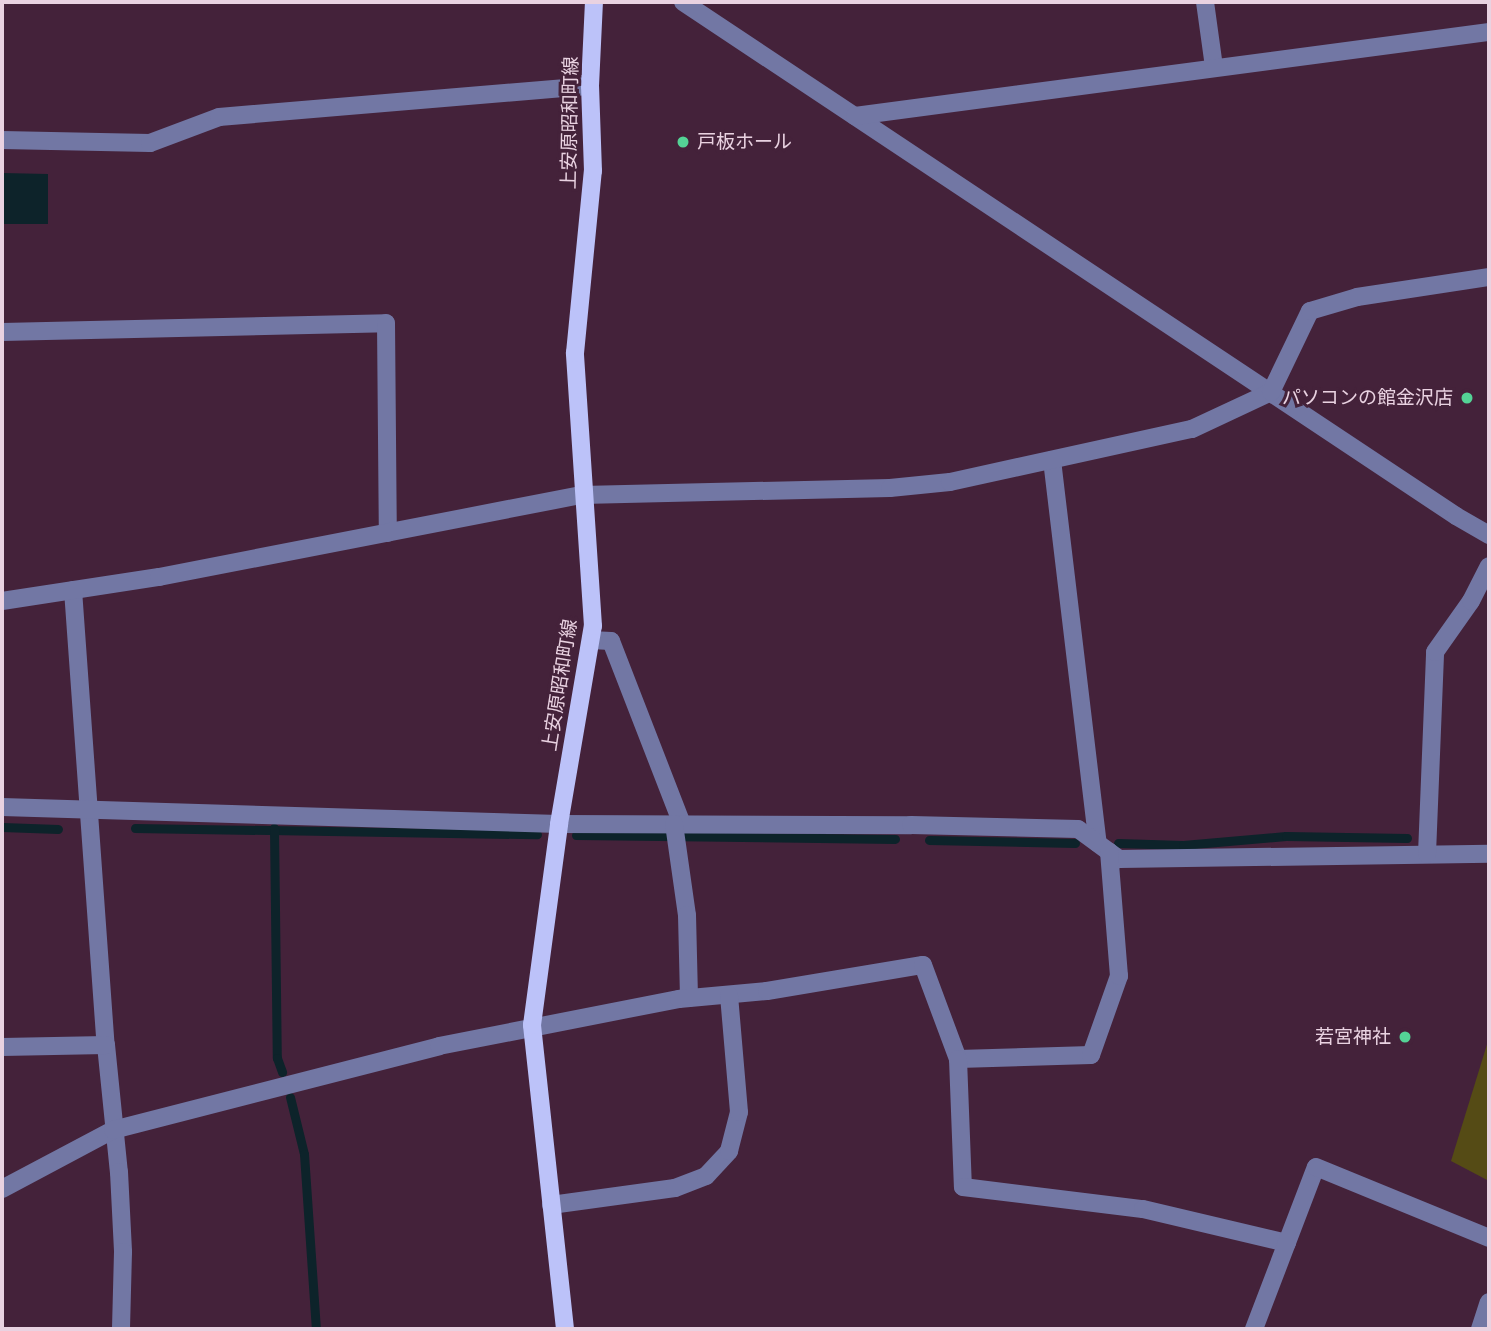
<!DOCTYPE html>
<meta charset="utf-8">
<style>
body{margin:0}
#map{position:relative;width:1491px;height:1331px;overflow:hidden;background:#44223a;font-family:"PT Sans Narrow","Noto Sans JP",sans-serif}
div>[style]{position:absolute}
.green>*{inset:0;background:#554b15}
.water>*{inset:0;background:#0d232a}
.stream>*{height:9px;margin:-4.5px;padding:0 4.5px;transform-origin:4.5px;border-radius:4.5px;background:#0d232a}
.minor>*{height:18px;margin:-9px;padding:0 9px;transform-origin:9px;border-radius:9px;background:#7277a4}
.major>*{height:18px;margin:-9px;padding:0 9px;transform-origin:9px;border-radius:9px;background:#bcc2f9}
.dots>*{width:19px;height:19px;translate:-50% -50%;box-sizing:border-box;border:4px solid #44223a;border-radius:50%}
span{translate:-50% -50%;white-space:nowrap;text-align:center;line-height:1.15;-webkit-text-stroke:6px #44223a;paint-order:stroke}
.street-label{font-size:19px;color:#e9d2e1}
.poi-label{font-size:19px;color:#e9d2e1}
.left{translate:0 -50%;text-align:left}
.right{translate:-100% -50%;text-align:right}
.frame{position:absolute;inset:0;border:4px solid #e9d2e1;pointer-events:none}
</style>
<div id="map">
<div class="green">
<i style="clip-path:polygon(1489px 1038px,1489px 1181px,1451px 1161px)"></i>
</div>
<div class="water">
<i style="clip-path:polygon(2px 173px,48px 174px,48px 224px,2px 224px)"></i>
</div>
<div class="stream">
<i style="left:2px;top:827px;width:56px;rotate:2deg"></i>
<i style="left:135px;top:828px;width:402px;rotate:0.9deg"></i>
<i style="left:274px;top:828px;width:230px;rotate:89.3deg"></i>
<i style="left:277px;top:1058px;width:15px;rotate:70deg"></i>
<i style="left:576px;top:835px;width:319px;rotate:0.7deg"></i>
<i style="left:929px;top:840px;width:146px;rotate:1.2deg"></i>
<i style="left:1118px;top:843px;width:65px;rotate:1.8deg"></i>
<i style="left:1183px;top:845px;width:103px;rotate:-5deg"></i>
<i style="left:1286px;top:836px;width:121px;rotate:0.9deg"></i>
<i style="left:290px;top:1097px;width:59px;rotate:76.2deg"></i>
<i style="left:304px;top:1154px;width:175px;rotate:86.1deg"></i>
</div>
<div class="minor">
<i style="left:683px;top:2px;width:928px;rotate:33.62deg"></i>
<i style="left:1456px;top:516px;width:38px;rotate:30deg"></i>
<i style="left:1205px;top:2px;width:66px;rotate:82.1deg"></i>
<i style="left:855px;top:116px;width:640px;rotate:-7.55deg"></i>
<i style="left:2px;top:140px;width:148px;rotate:1.2deg"></i>
<i style="left:150px;top:143px;width:74px;rotate:-20.6deg"></i>
<i style="left:219px;top:117px;width:372px;rotate:-4.8deg"></i>
<i style="left:2px;top:332px;width:384px;rotate:-1.3deg"></i>
<i style="left:386px;top:323px;width:210px;rotate:89.5deg"></i>
<i style="left:1052px;top:460px;width:386px;rotate:83.2deg"></i>
<i style="left:73px;top:590px;width:456px;rotate:85.9deg"></i>
<i style="left:106px;top:1045px;width:128px;rotate:84.2deg"></i>
<i style="left:119px;top:1172px;width:80px;rotate:87.1deg"></i>
<i style="left:123px;top:1252px;width:77px;rotate:91.5deg"></i>
<i style="left:2px;top:601px;width:159px;rotate:-8.7deg"></i>
<i style="left:159px;top:577px;width:431px;rotate:-11deg"></i>
<i style="left:582px;top:495px;width:308px;rotate:-1.3deg"></i>
<i style="left:890px;top:488px;width:60px;rotate:-5.7deg"></i>
<i style="left:950px;top:482px;width:248px;rotate:-12.4deg"></i>
<i style="left:1192px;top:429px;width:87px;rotate:-25.1deg"></i>
<i style="left:1271px;top:392px;width:90px;rotate:-64.3deg"></i>
<i style="left:1310px;top:311px;width:49px;rotate:-16.6deg"></i>
<i style="left:1357px;top:297px;width:134px;rotate:-8.6deg"></i>
<i style="left:591px;top:640px;width:20px;rotate:3deg"></i>
<i style="left:611px;top:641px;width:196px;rotate:68.8deg"></i>
<i style="left:2px;top:807px;width:557px;rotate:1.75deg"></i>
<i style="left:559px;top:824px;width:352px;rotate:0.2deg"></i>
<i style="left:911px;top:825px;width:167px;rotate:1.4deg"></i>
<i style="left:1078px;top:829px;width:51px;rotate:36.2deg"></i>
<i style="left:1119px;top:859px;width:370px;rotate:-0.8deg"></i>
<i style="left:674px;top:824px;width:92px;rotate:81.9deg"></i>
<i style="left:687px;top:915px;width:83px;rotate:88.6deg"></i>
<i style="left:1427px;top:854px;width:202px;rotate:-87.7deg"></i>
<i style="left:1435px;top:652px;width:62px;rotate:-54.8deg"></i>
<i style="left:1471px;top:601px;width:39px;rotate:-63deg"></i>
<i style="left:2px;top:1047px;width:104px;rotate:-1.1deg"></i>
<i style="left:958px;top:1059px;width:133px;rotate:-1.7deg"></i>
<i style="left:1091px;top:1055px;width:84px;rotate:-70.5deg"></i>
<i style="left:1119px;top:976px;width:125px;rotate:-94.6deg"></i>
<i style="left:2px;top:1189px;width:126px;rotate:-28deg"></i>
<i style="left:113px;top:1130px;width:337px;rotate:-14.4deg"></i>
<i style="left:439px;top:1046px;width:245px;rotate:-11.1deg"></i>
<i style="left:679px;top:999px;width:88px;rotate:-5.2deg"></i>
<i style="left:767px;top:991px;width:158px;rotate:-9.5deg"></i>
<i style="left:923px;top:965px;width:100px;rotate:69.6deg"></i>
<i style="left:958px;top:1059px;width:128px;rotate:87.8deg"></i>
<i style="left:963px;top:1187px;width:181px;rotate:7deg"></i>
<i style="left:1143px;top:1209px;width:148px;rotate:13.3deg"></i>
<i style="left:551px;top:1205px;width:125px;rotate:-7.8deg"></i>
<i style="left:675px;top:1188px;width:33px;rotate:-21deg"></i>
<i style="left:706px;top:1176px;width:34px;rotate:-47deg"></i>
<i style="left:729px;top:1151px;width:40px;rotate:-75.6deg"></i>
<i style="left:739px;top:1112px;width:117px;rotate:-94.9deg"></i>
<i style="left:1254px;top:1329px;width:173px;rotate:-69.1deg"></i>
<i style="left:1316px;top:1167px;width:187px;rotate:22.3deg"></i>
<i style="left:1480px;top:1329px;width:28px;rotate:-72deg"></i>
</div>
<div class="major">
<i style="left:565px;top:1329px;width:306px;rotate:-96.2deg"></i>
<i style="left:532px;top:1025px;width:203px;rotate:-82.3deg"></i>
<i style="left:559px;top:824px;width:201px;rotate:-80.3deg"></i>
<i style="left:593px;top:626px;width:274px;rotate:-93.8deg"></i>
<i style="left:575px;top:353px;width:183px;rotate:-84.4deg"></i>
<i style="left:593px;top:171px;width:85px;rotate:-92deg"></i>
<i style="left:590px;top:86px;width:84px;rotate:-87.3deg"></i>
</div>
<div class="dots">
<i style="left:683px;top:142px;background:#54d396"></i>
<i style="left:1467px;top:398px;background:#54d396"></i>
<i style="left:1405px;top:1037px;background:#54d396"></i>
</div>
<div class="street-label">
<span style="left:570px;top:123px;rotate:-89deg">上安原昭和町線</span>
<span style="left:560px;top:685px;rotate:-81deg">上安原昭和町線</span>
</div>
<div class="poi-label">
<span class="left" style="left:697px;top:142px">戸板ホール</span>
<span class="right" style="left:1453px;top:398px">パソコンの館金沢店</span>
<span class="right" style="left:1391px;top:1037px">若宮神社</span>
</div>
<div class="frame"></div>
</div>
